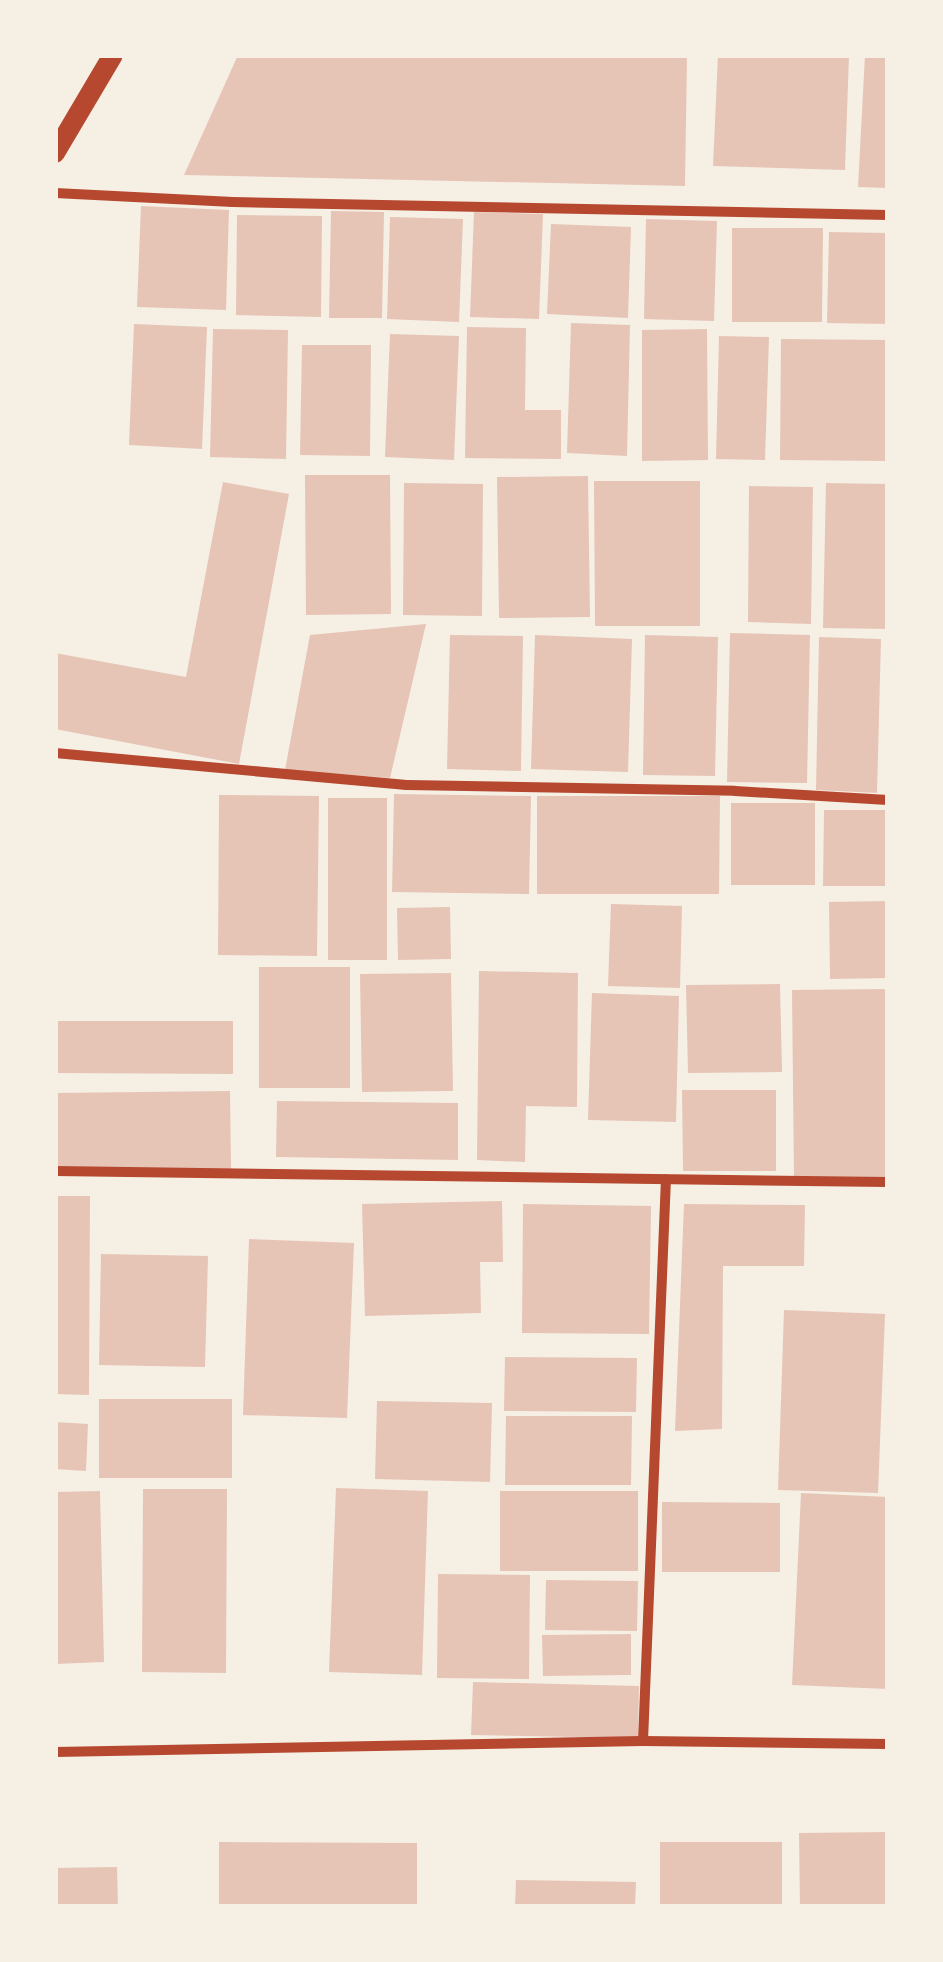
<!DOCTYPE html>
<style>
body{margin:0}
#map{position:relative;width:943px;height:1962px;overflow:hidden;background:#f6efe4;font-family:Literata,serif}
div>[style]{position:absolute}
.building>*{inset:0;background:#e6c5b7}
.minor>*{height:10px;margin:-5px;padding:0 5px;transform-origin:5px;border-radius:5px;background:#b5482f}
.secondary>*{height:20px;margin:-10px;padding:0 10px;transform-origin:10px;border-radius:10px;background:#b5482f}
span{translate:-50% -50%;white-space:nowrap;text-align:center;line-height:1.15;-webkit-text-stroke:8px #f6efe4;paint-order:stroke}
.frame{position:absolute;inset:0;border:58px solid #f6efe4;pointer-events:none}
</style>
<div id="map">
<div class="building">
<i style="clip-path:polygon(238px 55px,687px 55px,685px 186px,184px 175px)"></i>
<i style="clip-path:polygon(718px 55px,849px 55px,845px 170px,713px 166px)"></i>
<i style="clip-path:polygon(865px 55px,888px 55px,888px 188px,858px 187px)"></i>
<i style="clip-path:polygon(141px 206px,229px 210px,226px 310px,137px 307px)"></i>
<i style="clip-path:polygon(331px 211px,384px 212px,382px 318px,329px 318px)"></i>
<i style="clip-path:polygon(474px 212px,543px 214px,539px 319px,470px 317px)"></i>
<i style="clip-path:polygon(237px 215px,322px 216px,321px 317px,236px 315px)"></i>
<i style="clip-path:polygon(390px 217px,463px 219px,459px 322px,387px 319px)"></i>
<i style="clip-path:polygon(646px 219px,717px 221px,714px 321px,644px 319px)"></i>
<i style="clip-path:polygon(551px 224px,631px 227px,628px 318px,547px 314px)"></i>
<i style="clip-path:polygon(732px 228px,823px 228px,822px 322px,732px 322px)"></i>
<i style="clip-path:polygon(829px 232px,888px 233px,888px 324px,827px 323px)"></i>
<i style="clip-path:polygon(571px 323px,630px 325px,627px 456px,567px 453px)"></i>
<i style="clip-path:polygon(134px 324px,207px 327px,202px 449px,129px 445px)"></i>
<i style="clip-path:polygon(467px 327px,526px 328px,525px 410px,561px 410px,561px 459px,465px 458px)"></i>
<i style="clip-path:polygon(213px 329px,288px 330px,286px 459px,210px 457px)"></i>
<i style="clip-path:polygon(707px 329px,708px 460px,642px 461px,642px 330px)"></i>
<i style="clip-path:polygon(390px 334px,459px 336px,454px 460px,385px 457px)"></i>
<i style="clip-path:polygon(719px 336px,769px 337px,765px 460px,716px 459px)"></i>
<i style="clip-path:polygon(781px 339px,888px 340px,888px 461px,780px 460px)"></i>
<i style="clip-path:polygon(302px 345px,371px 345px,370px 456px,300px 455px)"></i>
<i style="clip-path:polygon(305px 475px,390px 475px,391px 614px,306px 615px)"></i>
<i style="clip-path:polygon(588px 476px,590px 617px,499px 618px,497px 477px)"></i>
<i style="clip-path:polygon(594px 481px,700px 481px,700px 626px,595px 626px)"></i>
<i style="clip-path:polygon(223px 482px,289px 494px,239px 764px,55px 729px,55px 653px,186px 677px)"></i>
<i style="clip-path:polygon(404px 483px,483px 484px,482px 616px,403px 615px)"></i>
<i style="clip-path:polygon(826px 483px,888px 484px,888px 629px,823px 628px)"></i>
<i style="clip-path:polygon(749px 486px,813px 487px,811px 624px,748px 622px)"></i>
<i style="clip-path:polygon(426px 624px,390px 778px,285px 770px,310px 635px)"></i>
<i style="clip-path:polygon(730px 633px,810px 635px,807px 783px,727px 782px)"></i>
<i style="clip-path:polygon(450px 635px,523px 636px,521px 771px,447px 769px)"></i>
<i style="clip-path:polygon(535px 635px,632px 639px,628px 772px,531px 769px)"></i>
<i style="clip-path:polygon(645px 635px,718px 637px,715px 776px,643px 775px)"></i>
<i style="clip-path:polygon(819px 637px,881px 639px,877px 793px,816px 790px)"></i>
<i style="clip-path:polygon(394px 794px,531px 796px,529px 894px,392px 892px)"></i>
<i style="clip-path:polygon(219px 795px,319px 796px,317px 956px,218px 955px)"></i>
<i style="clip-path:polygon(537px 796px,720px 796px,719px 894px,537px 894px)"></i>
<i style="clip-path:polygon(328px 798px,387px 798px,387px 960px,328px 960px)"></i>
<i style="clip-path:polygon(731px 803px,815px 803px,815px 885px,731px 885px)"></i>
<i style="clip-path:polygon(824px 810px,888px 810px,888px 886px,823px 886px)"></i>
<i style="clip-path:polygon(888px 901px,888px 978px,830px 979px,829px 902px)"></i>
<i style="clip-path:polygon(611px 904px,682px 906px,680px 988px,608px 986px)"></i>
<i style="clip-path:polygon(450px 907px,451px 959px,398px 960px,397px 908px)"></i>
<i style="clip-path:polygon(259px 967px,350px 967px,350px 1088px,259px 1088px)"></i>
<i style="clip-path:polygon(479px 971px,578px 973px,577px 1107px,526px 1106px,525px 1162px,477px 1160px)"></i>
<i style="clip-path:polygon(451px 973px,453px 1091px,362px 1092px,360px 974px)"></i>
<i style="clip-path:polygon(780px 984px,782px 1072px,688px 1073px,686px 985px)"></i>
<i style="clip-path:polygon(888px 989px,888px 1177px,794px 1178px,792px 990px)"></i>
<i style="clip-path:polygon(592px 993px,679px 996px,676px 1122px,588px 1120px)"></i>
<i style="clip-path:polygon(55px 1021px,233px 1021px,233px 1074px,55px 1073px)"></i>
<i style="clip-path:polygon(682px 1090px,776px 1090px,776px 1171px,683px 1171px)"></i>
<i style="clip-path:polygon(230px 1091px,231px 1169px,55px 1171px,55px 1093px)"></i>
<i style="clip-path:polygon(277px 1101px,458px 1103px,458px 1160px,276px 1157px)"></i>
<i style="clip-path:polygon(55px 1196px,90px 1196px,89px 1395px,55px 1394px)"></i>
<i style="clip-path:polygon(502px 1201px,503px 1262px,480px 1262px,481px 1313px,365px 1316px,362px 1204px)"></i>
<i style="clip-path:polygon(523px 1204px,651px 1206px,649px 1334px,522px 1333px)"></i>
<i style="clip-path:polygon(684px 1204px,805px 1205px,804px 1266px,723px 1266px,722px 1429px,675px 1431px)"></i>
<i style="clip-path:polygon(249px 1239px,354px 1243px,347px 1418px,243px 1415px)"></i>
<i style="clip-path:polygon(101px 1254px,208px 1256px,205px 1367px,99px 1365px)"></i>
<i style="clip-path:polygon(784px 1310px,885px 1314px,878px 1493px,778px 1490px)"></i>
<i style="clip-path:polygon(505px 1357px,637px 1358px,636px 1412px,504px 1411px)"></i>
<i style="clip-path:polygon(99px 1399px,232px 1399px,232px 1478px,99px 1478px)"></i>
<i style="clip-path:polygon(377px 1401px,492px 1403px,490px 1482px,375px 1479px)"></i>
<i style="clip-path:polygon(506px 1416px,632px 1416px,631px 1485px,505px 1485px)"></i>
<i style="clip-path:polygon(55px 1422px,88px 1424px,86px 1471px,55px 1469px)"></i>
<i style="clip-path:polygon(336px 1488px,428px 1491px,422px 1675px,329px 1672px)"></i>
<i style="clip-path:polygon(143px 1489px,227px 1489px,226px 1673px,142px 1672px)"></i>
<i style="clip-path:polygon(100px 1491px,104px 1662px,55px 1664px,55px 1492px)"></i>
<i style="clip-path:polygon(500px 1491px,638px 1491px,638px 1571px,500px 1571px)"></i>
<i style="clip-path:polygon(801px 1493px,888px 1497px,888px 1689px,792px 1685px)"></i>
<i style="clip-path:polygon(662px 1502px,780px 1503px,780px 1572px,662px 1572px)"></i>
<i style="clip-path:polygon(438px 1574px,530px 1575px,529px 1679px,437px 1678px)"></i>
<i style="clip-path:polygon(546px 1580px,638px 1581px,637px 1631px,545px 1630px)"></i>
<i style="clip-path:polygon(631px 1634px,631px 1675px,543px 1676px,542px 1635px)"></i>
<i style="clip-path:polygon(473px 1682px,639px 1686px,638px 1738px,471px 1735px)"></i>
<i style="clip-path:polygon(888px 1832px,888px 1907px,800px 1907px,799px 1833px)"></i>
<i style="clip-path:polygon(219px 1842px,417px 1843px,417px 1907px,219px 1907px)"></i>
<i style="clip-path:polygon(660px 1842px,782px 1842px,782px 1907px,660px 1907px)"></i>
<i style="clip-path:polygon(117px 1867px,118px 1907px,55px 1907px,55px 1868px)"></i>
<i style="clip-path:polygon(516px 1880px,636px 1882px,635px 1907px,515px 1907px)"></i>
</div>
<div class="minor">
<i style="left:55px;top:193px;width:178px;rotate:2.9deg"></i>
<i style="left:233px;top:202px;width:655px;rotate:1.14deg"></i>
<i style="left:55px;top:753px;width:353px;rotate:5.2deg"></i>
<i style="left:407px;top:785px;width:328px;rotate:1deg"></i>
<i style="left:735px;top:791px;width:153px;rotate:3.4deg"></i>
<i style="left:55px;top:1171px;width:833px;rotate:0.76deg"></i>
<i style="left:643px;top:1741px;width:562px;rotate:-87.66deg"></i>
<i style="left:55px;top:1752px;width:588px;rotate:-1.07deg"></i>
<i style="left:643px;top:1741px;width:245px;rotate:0.7deg"></i>
</div>
<div class="secondary">
<i style="left:55px;top:153px;width:114px;rotate:-59.4deg"></i>
</div>
<div class="frame"></div>
</div>
